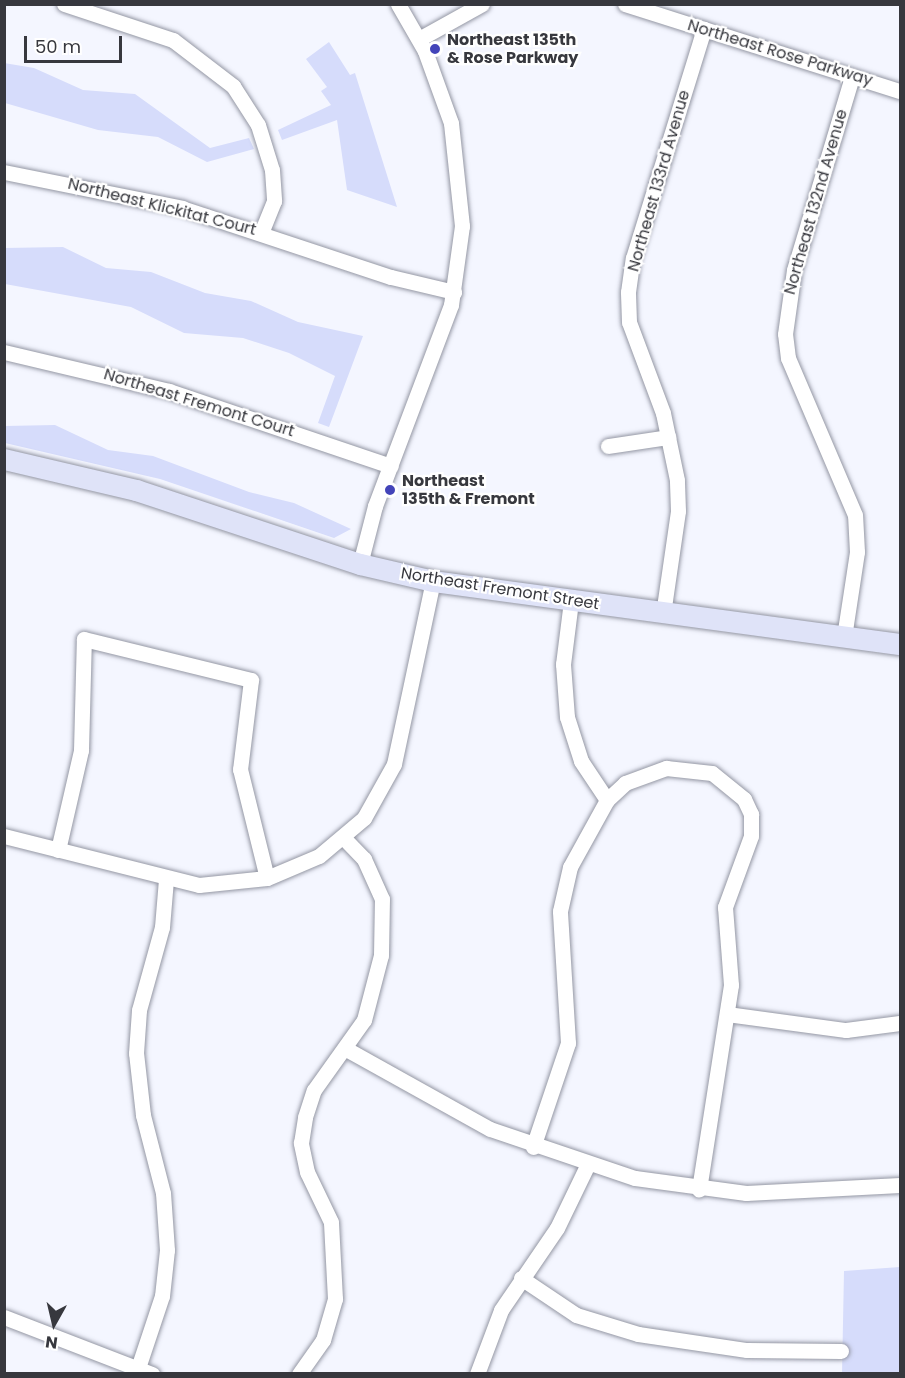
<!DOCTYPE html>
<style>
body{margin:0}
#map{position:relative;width:905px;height:1378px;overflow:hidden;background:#f4f6ff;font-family:Poppins,sans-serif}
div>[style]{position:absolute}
.green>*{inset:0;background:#d6dcfb}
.roads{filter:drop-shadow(0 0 2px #9497a4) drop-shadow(0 0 2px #9497a4)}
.street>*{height:15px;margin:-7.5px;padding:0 7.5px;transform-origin:7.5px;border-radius:7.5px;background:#fff}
.secondary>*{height:21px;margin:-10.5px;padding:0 10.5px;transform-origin:10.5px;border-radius:10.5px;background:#dfe3f8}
.dots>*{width:16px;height:16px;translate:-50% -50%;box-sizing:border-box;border:3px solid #fff;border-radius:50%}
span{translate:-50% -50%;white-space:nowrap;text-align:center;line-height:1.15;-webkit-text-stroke:4.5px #fff;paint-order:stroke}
.poi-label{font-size:16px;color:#37383e;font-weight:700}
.left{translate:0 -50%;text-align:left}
.street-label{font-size:16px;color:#37383e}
.frame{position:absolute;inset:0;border:6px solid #37383e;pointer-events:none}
.north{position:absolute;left:24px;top:1294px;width:60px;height:60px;-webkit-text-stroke:4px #fff;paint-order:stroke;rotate:188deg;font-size:16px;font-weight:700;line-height:24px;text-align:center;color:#37383e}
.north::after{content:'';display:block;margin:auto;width:21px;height:27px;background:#37383e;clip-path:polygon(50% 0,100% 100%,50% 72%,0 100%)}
.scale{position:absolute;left:24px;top:36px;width:98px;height:27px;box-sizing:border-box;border:3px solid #37383e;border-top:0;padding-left:8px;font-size:18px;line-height:21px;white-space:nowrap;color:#37383e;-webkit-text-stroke:4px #fff;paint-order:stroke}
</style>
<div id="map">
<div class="green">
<i style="clip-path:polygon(329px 42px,350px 75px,355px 73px,397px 207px,347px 190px,337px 120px,282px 140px,278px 130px,331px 105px,321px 91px,327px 87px,306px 59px)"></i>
<i style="clip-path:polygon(4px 63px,34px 68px,83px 90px,135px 94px,210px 148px,249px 138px,254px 149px,207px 162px,158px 137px,98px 130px,5px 103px)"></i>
<i style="clip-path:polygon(63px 247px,106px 268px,151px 272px,205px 293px,251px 301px,298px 322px,363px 336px,329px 427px,318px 423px,335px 376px,289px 353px,243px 338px,184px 333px,131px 307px,5px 284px,5px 248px)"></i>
<i style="clip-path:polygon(55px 425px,108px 450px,153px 456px,249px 492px,294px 503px,351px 529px,334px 538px,160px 479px,5px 443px,5px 426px)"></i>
<i style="clip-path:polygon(900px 1267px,900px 1373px,842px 1374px,844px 1271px)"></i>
</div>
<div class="roads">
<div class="street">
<i style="left:64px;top:4px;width:115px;rotate:18.3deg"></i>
<i style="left:173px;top:40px;width:76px;rotate:37.5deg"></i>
<i style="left:233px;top:86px;width:46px;rotate:57.3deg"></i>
<i style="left:258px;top:125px;width:47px;rotate:72.7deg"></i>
<i style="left:272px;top:170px;width:31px;rotate:86deg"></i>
<i style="left:274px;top:201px;width:32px;rotate:112deg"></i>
<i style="left:625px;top:4px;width:288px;rotate:17.6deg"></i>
<i style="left:419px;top:39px;width:72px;rotate:-29.1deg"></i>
<i style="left:4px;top:172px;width:182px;rotate:11.4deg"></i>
<i style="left:182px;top:208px;width:220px;rotate:18.3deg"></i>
<i style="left:391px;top:277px;width:65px;rotate:13.4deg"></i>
<i style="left:4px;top:352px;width:170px;rotate:13.3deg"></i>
<i style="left:169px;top:391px;width:234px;rotate:18.7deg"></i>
<i style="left:608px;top:446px;width:61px;rotate:-8.5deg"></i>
<i style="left:360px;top:564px;width:60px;rotate:-75.5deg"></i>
<i style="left:375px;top:506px;width:215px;rotate:-69.3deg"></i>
<i style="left:451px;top:305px;width:80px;rotate:-82.1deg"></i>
<i style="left:462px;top:226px;width:104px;rotate:-96.1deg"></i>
<i style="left:451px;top:123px;width:77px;rotate:-109.9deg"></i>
<i style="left:425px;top:51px;width:54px;rotate:-119.9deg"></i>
<i style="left:571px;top:601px;width:64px;rotate:97.2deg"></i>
<i style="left:563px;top:664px;width:53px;rotate:85.7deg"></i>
<i style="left:567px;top:717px;width:46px;rotate:72.3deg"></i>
<i style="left:581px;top:761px;width:47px;rotate:56.3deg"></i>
<i style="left:663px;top:614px;width:104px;rotate:-81.7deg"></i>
<i style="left:678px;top:511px;width:31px;rotate:-92deg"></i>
<i style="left:677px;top:480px;width:68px;rotate:-101.8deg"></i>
<i style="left:663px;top:413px;width:97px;rotate:-110.5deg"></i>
<i style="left:629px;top:322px;width:30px;rotate:-92deg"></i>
<i style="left:628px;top:292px;width:34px;rotate:-82deg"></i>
<i style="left:633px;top:258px;width:240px;rotate:-72.8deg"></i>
<i style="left:844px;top:637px;width:86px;rotate:-81.3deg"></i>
<i style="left:857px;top:552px;width:37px;rotate:-93deg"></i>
<i style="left:855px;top:515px;width:171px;rotate:-113.1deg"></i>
<i style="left:788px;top:358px;width:24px;rotate:-97deg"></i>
<i style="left:785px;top:334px;width:65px;rotate:-82deg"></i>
<i style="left:794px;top:270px;width:202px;rotate:-73.3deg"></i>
<i style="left:4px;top:836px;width:201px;rotate:14.1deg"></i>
<i style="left:199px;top:885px;width:68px;rotate:-5.9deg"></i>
<i style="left:267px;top:878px;width:56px;rotate:-22.9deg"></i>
<i style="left:319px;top:856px;width:59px;rotate:-40.2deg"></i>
<i style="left:364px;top:818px;width:62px;rotate:-60.9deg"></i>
<i style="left:394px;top:764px;width:187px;rotate:-78deg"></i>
<i style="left:58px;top:850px;width:103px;rotate:-77deg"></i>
<i style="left:81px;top:750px;width:111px;rotate:-88.5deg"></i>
<i style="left:84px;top:639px;width:172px;rotate:13.8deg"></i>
<i style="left:251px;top:680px;width:90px;rotate:97deg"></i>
<i style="left:240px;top:769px;width:112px;rotate:76.1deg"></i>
<i style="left:727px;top:1014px;width:120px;rotate:7.7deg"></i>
<i style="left:846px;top:1030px;width:54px;rotate:-7.4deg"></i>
<i style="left:348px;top:1050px;width:162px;rotate:29.1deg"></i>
<i style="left:490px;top:1129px;width:153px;rotate:18.7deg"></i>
<i style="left:635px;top:1178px;width:112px;rotate:7.7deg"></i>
<i style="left:746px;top:1193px;width:154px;rotate:-3deg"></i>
<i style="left:533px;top:1147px;width:110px;rotate:-71.4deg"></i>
<i style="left:568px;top:1043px;width:132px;rotate:-93.5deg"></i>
<i style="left:560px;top:911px;width:45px;rotate:-77.2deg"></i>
<i style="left:570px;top:867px;width:77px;rotate:-61.1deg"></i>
<i style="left:607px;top:800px;width:25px;rotate:-43deg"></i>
<i style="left:625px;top:783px;width:44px;rotate:-20.1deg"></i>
<i style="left:666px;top:768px;width:46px;rotate:6.2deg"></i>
<i style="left:712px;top:773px;width:41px;rotate:39.1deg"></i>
<i style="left:744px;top:799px;width:17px;rotate:65deg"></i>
<i style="left:751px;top:814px;width:22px;rotate:90deg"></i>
<i style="left:751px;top:836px;width:76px;rotate:110.1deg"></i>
<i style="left:725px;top:907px;width:78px;rotate:85.6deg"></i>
<i style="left:731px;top:985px;width:207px;rotate:98.9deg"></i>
<i style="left:521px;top:1278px;width:66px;rotate:33.9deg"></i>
<i style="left:576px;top:1315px;width:65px;rotate:17deg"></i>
<i style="left:638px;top:1334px;width:110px;rotate:8.4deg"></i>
<i style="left:747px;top:1350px;width:94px;rotate:0.6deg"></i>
<i style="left:4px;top:1317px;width:159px;rotate:21.1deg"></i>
<i style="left:138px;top:1368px;width:76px;rotate:-71.6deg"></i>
<i style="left:162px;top:1296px;width:46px;rotate:-83.8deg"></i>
<i style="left:167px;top:1250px;width:57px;rotate:-94deg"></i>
<i style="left:163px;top:1193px;width:81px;rotate:-104.4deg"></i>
<i style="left:143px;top:1115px;width:62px;rotate:-96.4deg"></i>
<i style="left:136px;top:1053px;width:43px;rotate:-86deg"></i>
<i style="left:139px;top:1010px;width:86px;rotate:-74.5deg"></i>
<i style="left:162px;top:927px;width:48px;rotate:-85.2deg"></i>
<i style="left:299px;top:1374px;width:42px;rotate:-54.8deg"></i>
<i style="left:323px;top:1340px;width:43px;rotate:-73.7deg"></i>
<i style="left:335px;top:1299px;width:77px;rotate:-93deg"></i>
<i style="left:331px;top:1222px;width:55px;rotate:-115.6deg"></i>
<i style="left:307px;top:1172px;width:30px;rotate:-102deg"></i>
<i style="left:301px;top:1143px;width:26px;rotate:-81deg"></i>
<i style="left:305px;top:1117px;width:28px;rotate:-72deg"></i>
<i style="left:314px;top:1090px;width:86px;rotate:-54.5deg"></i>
<i style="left:364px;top:1020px;width:67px;rotate:-75.3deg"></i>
<i style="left:381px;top:955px;width:56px;rotate:-89deg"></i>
<i style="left:382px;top:899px;width:44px;rotate:-114.2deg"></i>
<i style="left:364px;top:859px;width:29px;rotate:-134deg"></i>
<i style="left:477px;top:1374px;width:68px;rotate:-69.4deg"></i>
<i style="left:501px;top:1310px;width:99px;rotate:-55.7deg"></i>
<i style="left:557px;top:1228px;width:69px;rotate:-64.2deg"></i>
</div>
<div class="secondary">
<i style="left:4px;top:459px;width:136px;rotate:13.2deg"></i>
<i style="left:136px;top:490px;width:236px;rotate:18.3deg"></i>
<i style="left:360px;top:564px;width:75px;rotate:13.1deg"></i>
<i style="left:433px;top:581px;width:471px;rotate:7.7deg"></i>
</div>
</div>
<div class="dots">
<i style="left:435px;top:49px;background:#4344b9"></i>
<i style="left:390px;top:490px;background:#4344b9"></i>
</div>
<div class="poi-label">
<span class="left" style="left:447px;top:49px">Northeast 135th<br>&amp; Rose Parkway</span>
<span class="left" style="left:402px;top:490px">Northeast<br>135th &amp; Fremont</span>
</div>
<div class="street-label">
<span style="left:780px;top:53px;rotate:17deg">Northeast Rose Parkway</span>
<span style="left:659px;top:181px;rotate:-74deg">Northeast 133rd Avenue</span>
<span style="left:816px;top:202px;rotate:-74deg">Northeast 132nd Avenue</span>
<span style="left:162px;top:207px;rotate:14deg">Northeast Klickitat Court</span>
<span style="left:199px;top:403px;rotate:17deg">Northeast Fremont Court</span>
<span style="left:500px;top:589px;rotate:9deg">Northeast Fremont Street</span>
</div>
<div class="frame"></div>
<div class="north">N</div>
<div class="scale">50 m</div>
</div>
